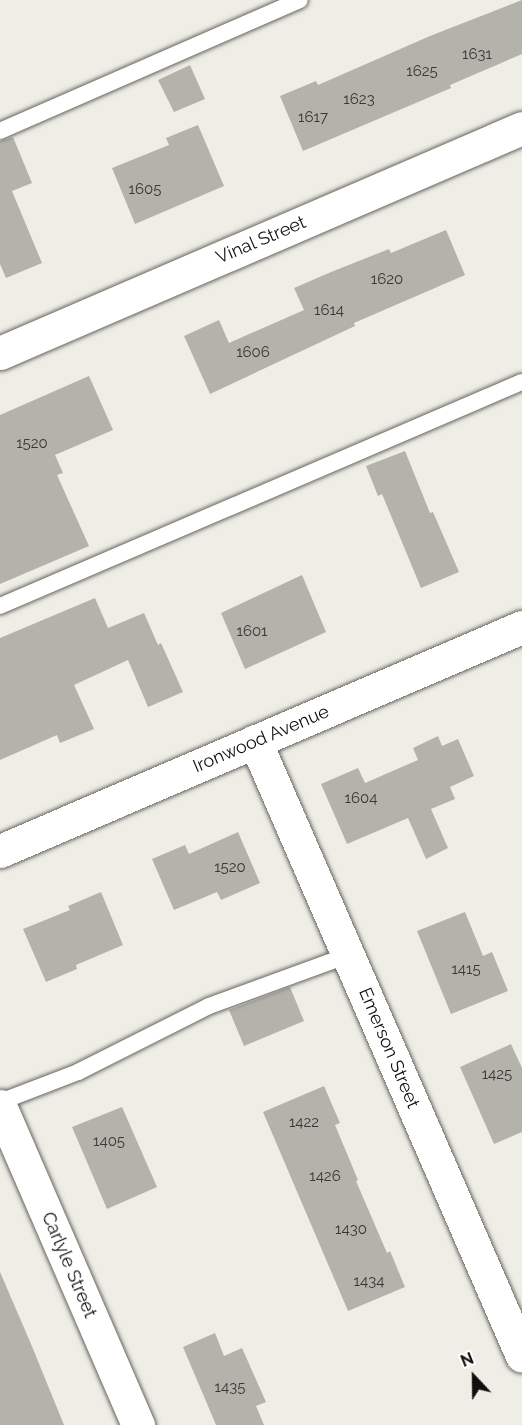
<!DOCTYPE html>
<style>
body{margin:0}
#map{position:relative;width:522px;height:1425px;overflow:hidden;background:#efeee6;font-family:Raleway,sans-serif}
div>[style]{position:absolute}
.building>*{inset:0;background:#b4b3ab}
.roads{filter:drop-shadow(0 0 2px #65655e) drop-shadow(0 0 2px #65655e)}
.service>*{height:16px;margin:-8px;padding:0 8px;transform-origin:8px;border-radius:8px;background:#fff}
.minor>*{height:33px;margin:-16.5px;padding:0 16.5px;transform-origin:16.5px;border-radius:16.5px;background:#fff}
span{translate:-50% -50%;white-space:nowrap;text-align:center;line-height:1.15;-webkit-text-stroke:4.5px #fff;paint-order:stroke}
.number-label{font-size:15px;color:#393834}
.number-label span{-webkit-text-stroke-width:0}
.street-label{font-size:18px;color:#100f0d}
.north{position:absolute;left:444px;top:1347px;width:60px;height:60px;-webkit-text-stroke:4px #fff;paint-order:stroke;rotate:338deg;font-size:16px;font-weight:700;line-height:24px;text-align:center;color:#100f0d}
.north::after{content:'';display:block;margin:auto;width:21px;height:27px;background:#100f0d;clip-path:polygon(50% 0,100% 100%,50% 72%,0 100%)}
</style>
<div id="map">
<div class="building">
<i style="clip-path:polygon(522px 0,522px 54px,450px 85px,451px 88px,303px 151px,280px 96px,316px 81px,318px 85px,430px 36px)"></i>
<i style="clip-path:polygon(190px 65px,205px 99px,174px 112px,158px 80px)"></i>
<i style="clip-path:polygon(198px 125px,224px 186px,135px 224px,112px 168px,169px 145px,166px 138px)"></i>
<i style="clip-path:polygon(13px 137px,32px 183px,12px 191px,42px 263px,6px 278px,0 264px,0 141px)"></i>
<i style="clip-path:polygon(446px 230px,465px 275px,354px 323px,355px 326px,210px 394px,184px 336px,219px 320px,229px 343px,304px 310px,294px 288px,331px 272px,389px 249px,391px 253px)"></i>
<i style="clip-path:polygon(89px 376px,113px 430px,55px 455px,63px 473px,57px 475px,89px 546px,0 584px,0 415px)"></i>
<i style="clip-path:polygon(405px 451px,430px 513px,433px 512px,459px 572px,421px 588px,382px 494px,378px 496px,366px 466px)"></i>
<i style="clip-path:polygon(302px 575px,326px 632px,245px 669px,221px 613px)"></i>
<i style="clip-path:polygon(95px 598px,108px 628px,144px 613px,158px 645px,161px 643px,183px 692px,148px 707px,128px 660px,74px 685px,94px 729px,60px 743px,57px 735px,0 760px,0 638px)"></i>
<i style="clip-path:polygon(438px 736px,442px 746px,458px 739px,474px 776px,450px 787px,455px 799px,431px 809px,448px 848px,426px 859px,408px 818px,347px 844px,321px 784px,358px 768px,365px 783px,418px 760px,413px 748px)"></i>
<i style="clip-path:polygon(238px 832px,260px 883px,221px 900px,217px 892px,174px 910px,152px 859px,185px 845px,189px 854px)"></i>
<i style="clip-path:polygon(101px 892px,123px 945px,76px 965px,77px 969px,46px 982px,23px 929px,70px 910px,68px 906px)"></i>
<i style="clip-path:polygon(465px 912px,483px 956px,492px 952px,508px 991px,451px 1014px,417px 931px)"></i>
<i style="clip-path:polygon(290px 987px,304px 1021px,244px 1046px,229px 1010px)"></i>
<i style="clip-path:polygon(511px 1044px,522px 1068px,522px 1132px,494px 1144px,460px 1067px)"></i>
<i style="clip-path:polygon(324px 1086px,340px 1123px,335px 1125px,358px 1180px,356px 1181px,387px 1253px,390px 1251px,405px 1287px,348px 1311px,263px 1112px)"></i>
<i style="clip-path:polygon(122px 1107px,157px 1187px,107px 1209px,72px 1127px)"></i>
<i style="clip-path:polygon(0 1272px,31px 1344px,64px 1425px,0 1425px)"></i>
<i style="clip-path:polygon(215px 1333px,224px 1356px,242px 1348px,266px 1402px,256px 1406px,264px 1425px,216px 1425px,183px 1347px)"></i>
</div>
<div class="roads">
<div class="service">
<i style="left:0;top:131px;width:327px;rotate:-23.6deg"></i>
<i style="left:0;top:606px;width:568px;rotate:-23.23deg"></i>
<i style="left:0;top:1102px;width:84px;rotate:-21deg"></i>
<i style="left:78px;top:1072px;width:147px;rotate:-26.7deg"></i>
<i style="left:209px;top:1006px;width:148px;rotate:-20.1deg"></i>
</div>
<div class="minor">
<i style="left:0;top:353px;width:568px;rotate:-23.32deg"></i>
<i style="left:255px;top:741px;width:670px;rotate:66.53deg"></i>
<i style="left:0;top:851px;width:568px;rotate:-23.23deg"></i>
<i style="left:0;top:1106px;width:348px;rotate:66.6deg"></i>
</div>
</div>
<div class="number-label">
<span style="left:477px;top:55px">1631</span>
<span style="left:422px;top:72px">1625</span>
<span style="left:359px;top:100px">1623</span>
<span style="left:313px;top:118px">1617</span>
<span style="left:145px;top:190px">1605</span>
<span style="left:387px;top:280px">1620</span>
<span style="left:329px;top:311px">1614</span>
<span style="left:253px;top:353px">1606</span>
<span style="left:32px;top:444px">1520</span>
<span style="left:252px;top:632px">1601</span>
<span style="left:361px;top:799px">1604</span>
<span style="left:230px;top:868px">1520</span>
<span style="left:466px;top:970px">1415</span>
<span style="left:497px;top:1075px">1425</span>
<span style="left:304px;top:1123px">1422</span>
<span style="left:109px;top:1142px">1405</span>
<span style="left:325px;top:1177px">1426</span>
<span style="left:351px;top:1230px">1430</span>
<span style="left:369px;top:1282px">1434</span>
<span style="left:230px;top:1388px">1435</span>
</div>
<div class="street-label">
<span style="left:261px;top:240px;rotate:-23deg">Vinal Street</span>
<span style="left:261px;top:739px;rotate:-23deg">Ironwood Avenue</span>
<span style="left:389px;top:1048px;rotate:67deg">Emerson Street</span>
<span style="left:69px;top:1265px;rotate:67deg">Carlyle Street</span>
</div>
<div class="north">N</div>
</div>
